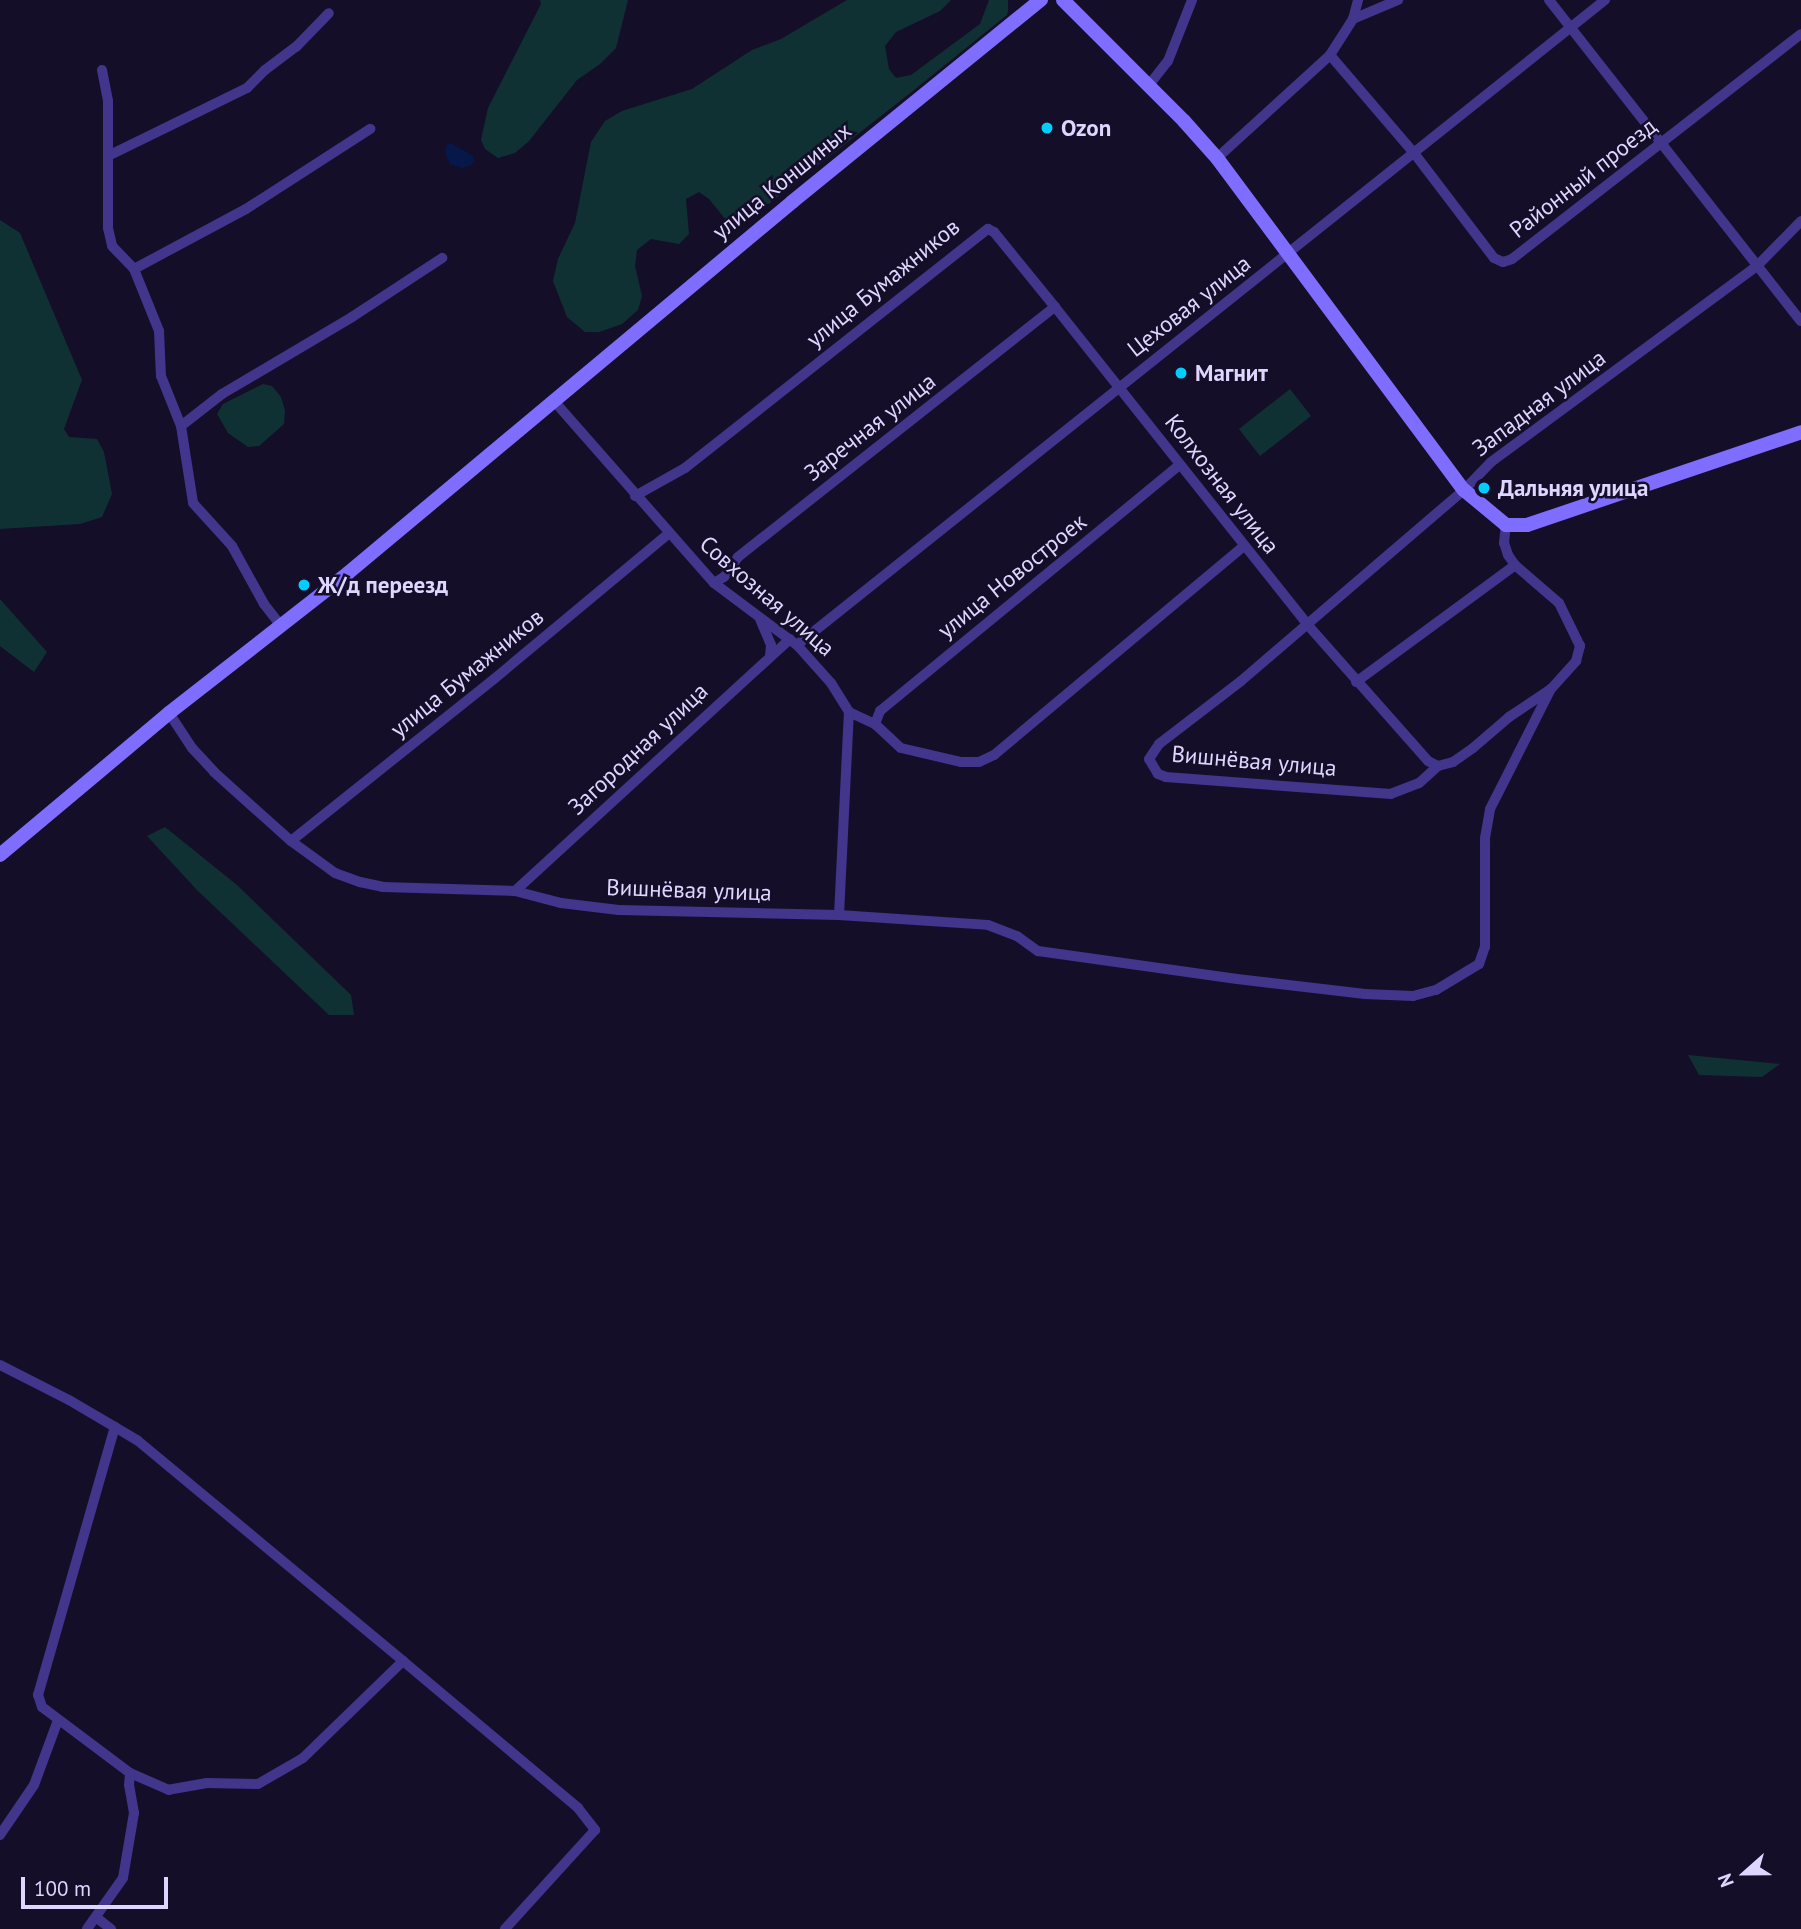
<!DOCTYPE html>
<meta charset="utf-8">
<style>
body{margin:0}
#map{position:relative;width:1801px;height:1929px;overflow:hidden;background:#150e29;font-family:"PT Sans",sans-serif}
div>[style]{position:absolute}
.green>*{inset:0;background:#103133}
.water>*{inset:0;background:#06184a}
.street>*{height:10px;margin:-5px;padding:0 5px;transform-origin:5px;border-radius:5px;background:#41358c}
.secondary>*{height:14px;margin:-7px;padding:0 7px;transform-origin:7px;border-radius:7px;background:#7f6dff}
.dots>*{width:19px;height:19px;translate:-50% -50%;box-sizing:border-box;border:4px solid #150e29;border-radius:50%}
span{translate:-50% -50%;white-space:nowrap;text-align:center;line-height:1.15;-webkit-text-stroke:5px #150e29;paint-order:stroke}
.poi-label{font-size:23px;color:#dfd6ff;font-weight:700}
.left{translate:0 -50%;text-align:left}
.street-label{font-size:23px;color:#dfd6ff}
.north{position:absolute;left:1710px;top:1838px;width:70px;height:70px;-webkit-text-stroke:5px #150e29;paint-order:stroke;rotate:249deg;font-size:19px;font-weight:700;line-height:28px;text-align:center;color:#dfd6ff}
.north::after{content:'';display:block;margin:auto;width:24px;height:32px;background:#dfd6ff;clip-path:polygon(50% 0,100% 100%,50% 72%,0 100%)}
.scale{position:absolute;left:21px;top:1877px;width:147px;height:32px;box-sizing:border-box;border:4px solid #dfd6ff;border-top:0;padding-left:9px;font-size:21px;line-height:24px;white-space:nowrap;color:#dfd6ff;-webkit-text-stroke:5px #150e29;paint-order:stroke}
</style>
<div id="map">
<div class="green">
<i style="clip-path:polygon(540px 0,628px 0,616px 48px,600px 64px,577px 80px,529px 141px,515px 153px,498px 158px,485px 149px,481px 140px,488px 108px,541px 4px)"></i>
<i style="clip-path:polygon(847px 0,951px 0,940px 11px,896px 32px,885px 46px,889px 69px,896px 78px,911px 75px,980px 24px,989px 0,1008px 0,1008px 11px,1007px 15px,909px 94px,756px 214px,739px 224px,727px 221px,709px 199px,699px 192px,686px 199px,689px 234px,679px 244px,651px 239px,637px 250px,635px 266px,642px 296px,638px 310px,622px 324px,599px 332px,585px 332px,567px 317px,553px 281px,558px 259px,575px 223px,591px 142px,605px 121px,622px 111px,692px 89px,752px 50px,781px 39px)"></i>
<i style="clip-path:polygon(0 220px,20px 233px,82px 380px,64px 429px,69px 437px,97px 439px,104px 452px,112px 494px,102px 517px,80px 524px,0 529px)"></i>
<i style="clip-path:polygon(263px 384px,272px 386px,281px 397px,285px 410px,284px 424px,259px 446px,248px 447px,228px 433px,217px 414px,223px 404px)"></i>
<i style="clip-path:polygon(1290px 389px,1311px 416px,1260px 456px,1239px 429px)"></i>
<i style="clip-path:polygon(0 599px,47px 652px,34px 672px,0 646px)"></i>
<i style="clip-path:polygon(165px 827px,237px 885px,351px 995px,354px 1015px,329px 1015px,198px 891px,147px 836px)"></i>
<i style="clip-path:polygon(1688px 1055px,1780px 1064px,1762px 1077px,1699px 1075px)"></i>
</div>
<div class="water">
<i style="clip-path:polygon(451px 143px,473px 156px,474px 161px,471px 165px,462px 168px,450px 164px,445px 153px,447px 145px)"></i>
</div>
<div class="street">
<i style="left:1549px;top:0;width:408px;rotate:51.9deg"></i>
<i style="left:1353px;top:19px;width:49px;rotate:-22.9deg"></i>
<i style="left:1330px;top:55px;width:129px;rotate:49.4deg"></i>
<i style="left:1414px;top:153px;width:132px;rotate:52.7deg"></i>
<i style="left:1494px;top:258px;width:10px;rotate:24deg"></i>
<i style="left:1503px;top:262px;width:9px;rotate:-18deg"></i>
<i style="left:1512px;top:259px;width:366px;rotate:-37.9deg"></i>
<i style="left:102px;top:70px;width:32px;rotate:79deg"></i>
<i style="left:108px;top:101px;width:127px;rotate:90deg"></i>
<i style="left:108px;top:228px;width:18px;rotate:77deg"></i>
<i style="left:112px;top:246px;width:32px;rotate:46deg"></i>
<i style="left:134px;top:269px;width:67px;rotate:68deg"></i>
<i style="left:159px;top:331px;width:45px;rotate:87.5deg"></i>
<i style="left:161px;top:376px;width:54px;rotate:68.2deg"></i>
<i style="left:181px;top:426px;width:78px;rotate:81.1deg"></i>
<i style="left:193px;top:503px;width:58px;rotate:47.8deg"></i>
<i style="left:232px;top:546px;width:66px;rotate:61.1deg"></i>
<i style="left:264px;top:604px;width:28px;rotate:52deg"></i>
<i style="left:1149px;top:85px;width:31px;rotate:-52deg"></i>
<i style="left:1168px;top:61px;width:66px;rotate:-68.5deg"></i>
<i style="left:110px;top:155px;width:153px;rotate:-26.1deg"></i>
<i style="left:247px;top:88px;width:25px;rotate:-45deg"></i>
<i style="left:265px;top:70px;width:39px;rotate:-37deg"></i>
<i style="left:296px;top:47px;width:47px;rotate:-45.9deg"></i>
<i style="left:1217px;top:158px;width:153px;rotate:-42.3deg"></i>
<i style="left:1330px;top:55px;width:43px;rotate:-57.4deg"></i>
<i style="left:1353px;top:19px;width:20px;rotate:-75deg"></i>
<i style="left:134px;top:269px;width:127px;rotate:-28.2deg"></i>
<i style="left:246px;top:209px;width:148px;rotate:-32.8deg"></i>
<i style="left:554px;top:401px;width:242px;rotate:48.7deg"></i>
<i style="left:714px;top:583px;width:104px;rotate:36.8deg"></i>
<i style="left:797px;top:645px;width:51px;rotate:48.2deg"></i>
<i style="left:831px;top:683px;width:34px;rotate:58deg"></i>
<i style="left:849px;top:712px;width:29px;rotate:25deg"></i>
<i style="left:875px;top:724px;width:35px;rotate:43deg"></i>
<i style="left:901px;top:748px;width:62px;rotate:13.1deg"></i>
<i style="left:961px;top:762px;width:18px"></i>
<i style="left:979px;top:762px;width:17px;rotate:-25deg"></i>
<i style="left:994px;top:755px;width:324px;rotate:-39.9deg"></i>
<i style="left:181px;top:426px;width:52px;rotate:-38deg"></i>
<i style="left:222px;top:394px;width:151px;rotate:-30.6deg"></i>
<i style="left:352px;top:317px;width:108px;rotate:-33.2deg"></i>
<i style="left:635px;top:496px;width:57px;rotate:-29.2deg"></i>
<i style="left:685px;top:468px;width:386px;rotate:-38.3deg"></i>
<i style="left:988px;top:229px;width:7px;rotate:27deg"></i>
<i style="left:994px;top:232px;width:97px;rotate:50.9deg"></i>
<i style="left:1055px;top:307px;width:404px;rotate:51.5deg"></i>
<i style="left:1306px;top:623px;width:184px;rotate:48.5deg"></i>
<i style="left:1428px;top:761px;width:11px;rotate:27deg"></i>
<i style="left:1438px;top:766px;width:16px;rotate:-15deg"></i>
<i style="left:1453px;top:762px;width:24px;rotate:-35deg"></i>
<i style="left:1473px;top:748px;width:48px;rotate:-40.7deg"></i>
<i style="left:1509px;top:717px;width:50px;rotate:-33.7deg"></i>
<i style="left:1551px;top:689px;width:38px;rotate:-48deg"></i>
<i style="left:1576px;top:661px;width:16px;rotate:-75deg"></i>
<i style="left:1580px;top:646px;width:48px;rotate:-116deg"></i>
<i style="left:1559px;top:603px;width:58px;rotate:-139.2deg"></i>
<i style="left:1515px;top:565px;width:12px;rotate:-125deg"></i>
<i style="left:1508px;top:555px;width:13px;rotate:-108deg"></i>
<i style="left:1504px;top:543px;width:18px;rotate:-84deg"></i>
<i style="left:714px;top:583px;width:12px;rotate:-31deg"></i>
<i style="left:724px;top:577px;width:24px;rotate:-55deg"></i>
<i style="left:738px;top:557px;width:404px;rotate:-38.3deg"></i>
<i style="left:760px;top:619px;width:28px;rotate:67deg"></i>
<i style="left:771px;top:645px;width:11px;rotate:95deg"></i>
<i style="left:797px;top:645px;width:1034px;rotate:-38.6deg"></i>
<i style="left:1356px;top:682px;width:197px;rotate:-36.3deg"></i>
<i style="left:169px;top:713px;width:42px;rotate:56.7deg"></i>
<i style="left:192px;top:748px;width:33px;rotate:47deg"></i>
<i style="left:214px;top:772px;width:103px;rotate:41.9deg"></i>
<i style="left:291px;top:841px;width:54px;rotate:36deg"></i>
<i style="left:335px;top:873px;width:27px;rotate:20deg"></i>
<i style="left:360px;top:882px;width:24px;rotate:12deg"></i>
<i style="left:383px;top:887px;width:132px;rotate:1.7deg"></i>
<i style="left:515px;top:891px;width:48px;rotate:14.6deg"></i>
<i style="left:561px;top:903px;width:58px;rotate:6.9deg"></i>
<i style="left:619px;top:910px;width:220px;rotate:1.3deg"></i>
<i style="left:839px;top:915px;width:149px;rotate:3.8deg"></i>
<i style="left:988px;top:925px;width:31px;rotate:21deg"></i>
<i style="left:1017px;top:936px;width:26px;rotate:36deg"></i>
<i style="left:1038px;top:951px;width:201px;rotate:8deg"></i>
<i style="left:1237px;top:979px;width:129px;rotate:6.7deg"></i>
<i style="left:1365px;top:994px;width:48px;rotate:2.4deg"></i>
<i style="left:1413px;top:996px;width:24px;rotate:-15deg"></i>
<i style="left:1436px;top:990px;width:50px;rotate:-31.2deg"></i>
<i style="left:1479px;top:964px;width:18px;rotate:-71deg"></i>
<i style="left:1485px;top:947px;width:109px;rotate:-90deg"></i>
<i style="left:1485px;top:838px;width:29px;rotate:-80deg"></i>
<i style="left:1490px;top:809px;width:135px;rotate:-63.1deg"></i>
<i style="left:875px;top:724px;width:14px;rotate:-69deg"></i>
<i style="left:880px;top:711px;width:388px;rotate:-39.4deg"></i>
<i style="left:1438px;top:766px;width:25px;rotate:138deg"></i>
<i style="left:1419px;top:783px;width:30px;rotate:159deg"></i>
<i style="left:1391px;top:794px;width:226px;rotate:-175.7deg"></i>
<i style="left:1166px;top:777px;width:9px;rotate:-159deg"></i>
<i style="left:1158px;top:774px;width:17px;rotate:-121deg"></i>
<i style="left:1149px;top:759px;width:18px;rotate:-56deg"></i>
<i style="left:1159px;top:744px;width:103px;rotate:-37.5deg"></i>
<i style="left:1241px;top:681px;width:294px;rotate:-40.6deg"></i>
<i style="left:1464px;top:490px;width:39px;rotate:-46deg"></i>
<i style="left:1491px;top:462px;width:330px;rotate:-36.4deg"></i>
<i style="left:1757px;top:266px;width:63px;rotate:-45.6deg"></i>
<i style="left:291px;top:841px;width:260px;rotate:-38.6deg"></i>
<i style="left:494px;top:679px;width:226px;rotate:-39.8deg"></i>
<i style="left:515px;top:891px;width:373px;rotate:-42.5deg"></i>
<i style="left:839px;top:915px;width:203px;rotate:-87.2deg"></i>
<i style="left:0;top:1365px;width:77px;rotate:26.9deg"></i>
<i style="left:69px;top:1400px;width:53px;rotate:30.4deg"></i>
<i style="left:115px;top:1427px;width:26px;rotate:31deg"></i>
<i style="left:137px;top:1440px;width:346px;rotate:39.7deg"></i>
<i style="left:403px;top:1661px;width:139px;rotate:135.9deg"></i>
<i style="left:303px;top:1758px;width:52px;rotate:150deg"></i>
<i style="left:258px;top:1784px;width:51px;rotate:-178.9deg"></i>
<i style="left:207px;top:1783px;width:39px;rotate:170deg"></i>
<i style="left:169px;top:1790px;width:43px;rotate:-156.4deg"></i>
<i style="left:130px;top:1773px;width:110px;rotate:-143.1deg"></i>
<i style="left:42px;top:1707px;width:13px;rotate:-108deg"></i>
<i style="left:38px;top:1695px;width:279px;rotate:-74deg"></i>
<i style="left:403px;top:1661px;width:229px;rotate:40deg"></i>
<i style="left:578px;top:1808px;width:28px;rotate:52deg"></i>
<i style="left:595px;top:1830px;width:134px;rotate:132.3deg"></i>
<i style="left:0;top:1835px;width:60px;rotate:-55.8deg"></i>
<i style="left:34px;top:1785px;width:69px;rotate:-69.7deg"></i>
<i style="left:97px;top:1918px;width:18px;rotate:38deg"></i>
<i style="left:87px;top:1929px;width:62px;rotate:-54.8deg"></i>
<i style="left:123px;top:1878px;width:66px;rotate:-80.4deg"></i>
<i style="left:134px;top:1813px;width:28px;rotate:-100deg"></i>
<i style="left:129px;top:1785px;width:12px;rotate:-85deg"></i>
</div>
<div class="secondary">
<i style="left:1063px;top:0;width:171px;rotate:45deg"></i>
<i style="left:1184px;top:121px;width:50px;rotate:48.3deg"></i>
<i style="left:1217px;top:158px;width:414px;rotate:53.4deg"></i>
<i style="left:1464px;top:490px;width:55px;rotate:39.8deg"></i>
<i style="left:1506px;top:525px;width:21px"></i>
<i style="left:1527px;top:525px;width:289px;rotate:-18.7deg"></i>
<i style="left:0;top:855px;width:221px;rotate:-40deg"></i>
<i style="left:169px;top:713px;width:227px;rotate:-38deg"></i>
<i style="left:348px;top:573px;width:579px;rotate:-39.88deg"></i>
<i style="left:792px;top:202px;width:321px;rotate:-39.1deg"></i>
</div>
<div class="dots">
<i style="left:1047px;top:128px;background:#02cdff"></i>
<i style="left:1181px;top:373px;background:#02cdff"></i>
<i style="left:1484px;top:488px;background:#02cdff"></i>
<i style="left:304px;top:585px;background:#02cdff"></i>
</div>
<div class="poi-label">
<span class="left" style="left:1061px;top:128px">Ozon</span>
<span class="left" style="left:1195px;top:373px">Магнит</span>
<span class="left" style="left:1498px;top:488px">Дальняя улица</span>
<span class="left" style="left:318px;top:585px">Ж/д переезд</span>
</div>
<div class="street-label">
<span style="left:1583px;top:178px;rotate:-38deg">Районный проезд</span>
<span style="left:782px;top:181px;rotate:-39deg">улица Коншиных</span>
<span style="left:883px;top:283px;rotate:-39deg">улица Бумажников</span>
<span style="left:1189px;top:306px;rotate:-38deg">Цеховая улица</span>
<span style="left:1539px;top:403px;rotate:-37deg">Западная улица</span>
<span style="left:870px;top:427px;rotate:-38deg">Заречная улица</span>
<span style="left:1222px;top:484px;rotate:52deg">Колхозная улица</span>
<span style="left:1012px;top:576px;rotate:-39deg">улица Новостроек</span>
<span style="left:767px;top:596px;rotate:41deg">Совхозная улица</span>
<span style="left:467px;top:673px;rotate:-39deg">улица Бумажников</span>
<span style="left:638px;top:749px;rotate:-43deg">Загородная улица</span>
<span style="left:1254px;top:761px;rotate:5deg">Вишнёвая улица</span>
<span style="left:689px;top:890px;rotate:2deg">Вишнёвая улица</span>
</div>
<div class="north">N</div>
<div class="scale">100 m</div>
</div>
